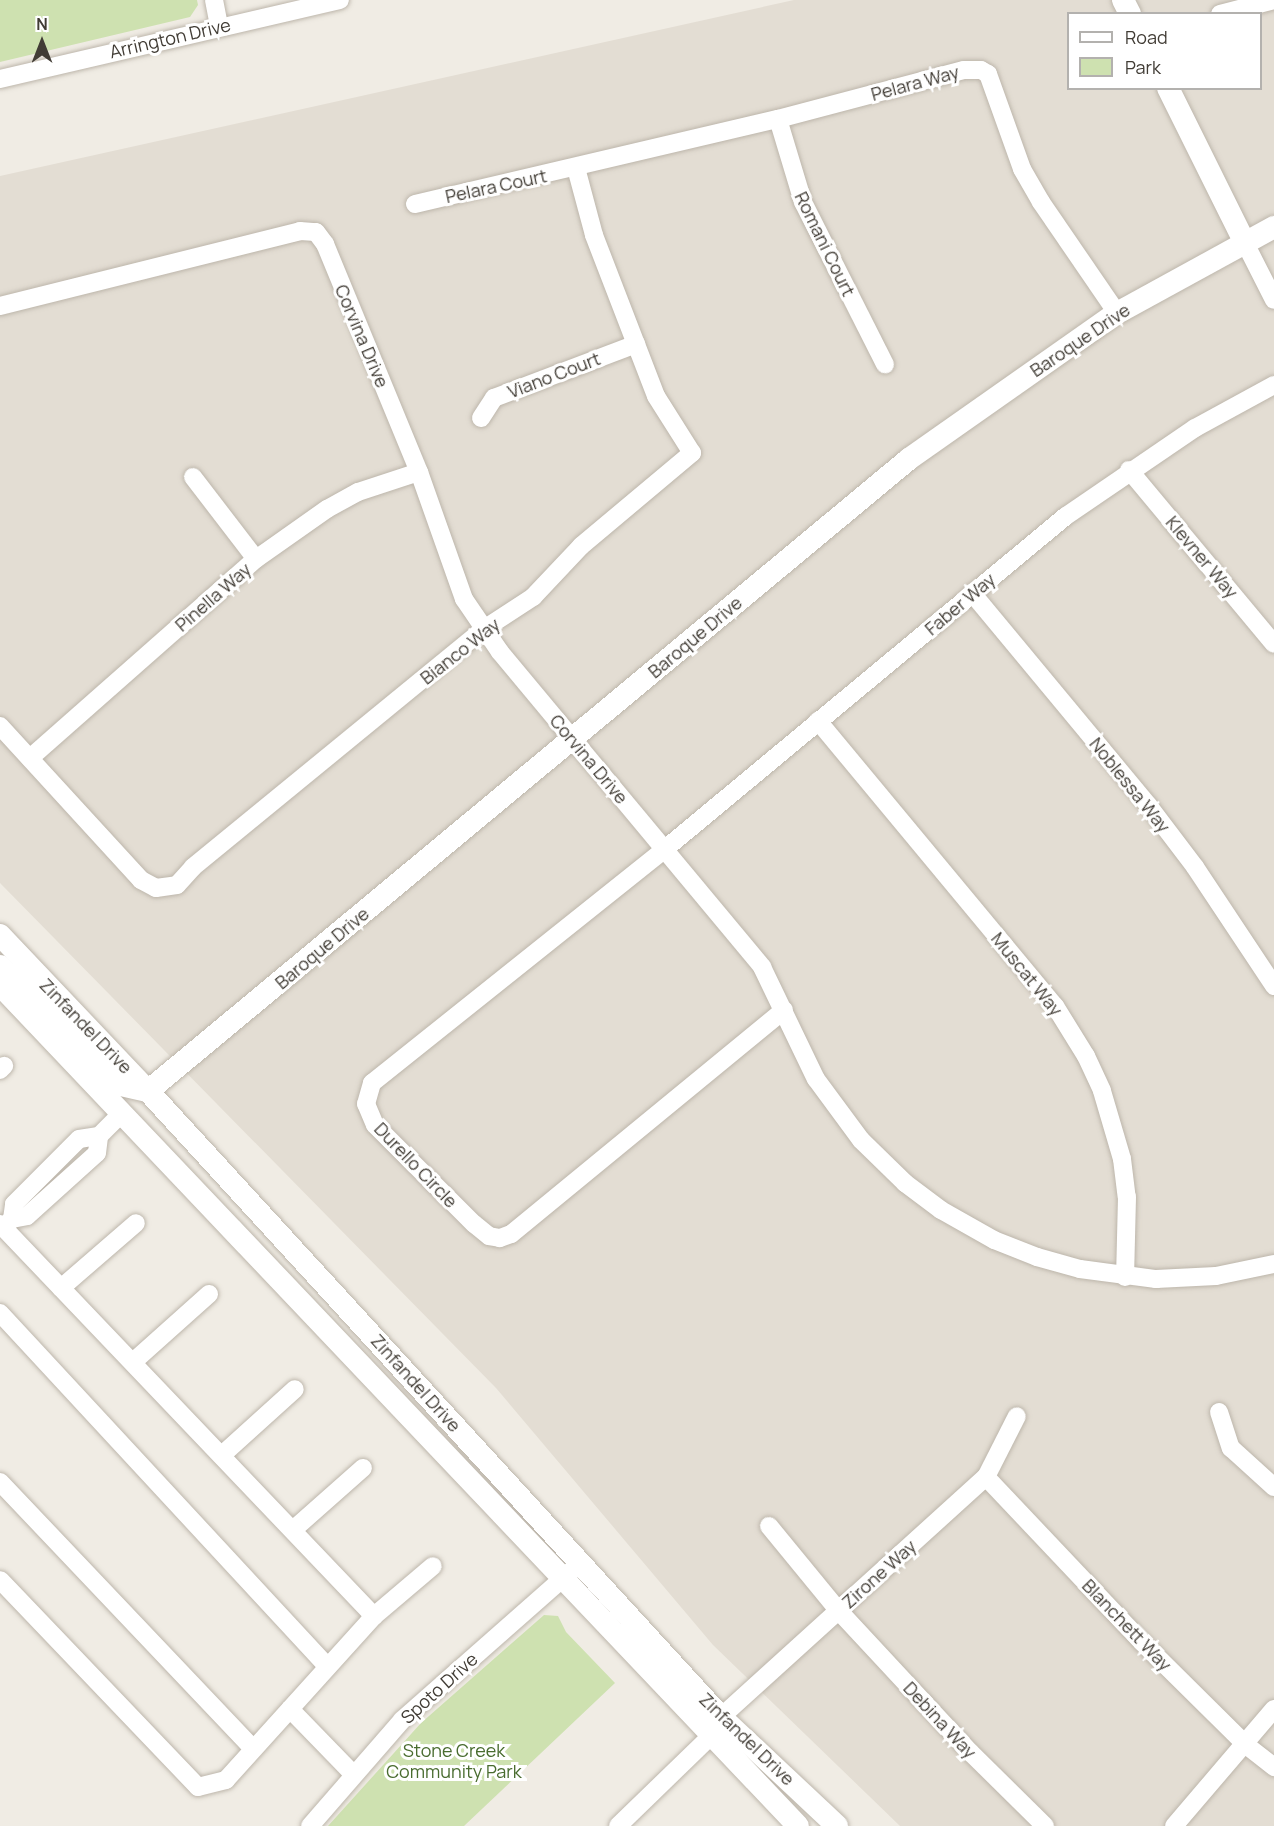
<!DOCTYPE html>
<style>
body{margin:0}
#map{position:relative;width:1274px;height:1826px;overflow:hidden;background:#f0ece4;font-family:Manrope,sans-serif}
div>[style]{position:absolute}
.residential>*{inset:0;background:#e3ddd3}
.green>*{inset:0;background:#cee1b0}
.roads{filter:drop-shadow(0 0 2px #bdb6ab) drop-shadow(0 0 2px #bdb6ab)}
.minor>*{height:18px;margin:-9px;padding:0 9px;transform-origin:9px;border-radius:9px;background:#fff}
.tertiary>*{height:22px;margin:-11px;padding:0 11px;transform-origin:11px;border-radius:11px;background:#fff}
span{translate:-50% -50%;white-space:nowrap;text-align:center;line-height:1.15;-webkit-text-stroke:6px #fff;paint-order:stroke}
.street-label{font-size:18px;color:#413c35}
.park-label{font-size:18px;color:#496c2f}
.legend{position:absolute;left:1067px;top:12px;width:195px;height:78px;box-sizing:border-box;background:#fff;border:2px solid #b3b1ae;margin:0;padding:8px 10px;list-style:none;font-size:18px;color:#413c35}
.legend li{display:flex;align-items:center;gap:12px;height:30px}
.legend b{width:30px;border:2px solid #b3b1ae}
.north{position:absolute;left:12px;top:12px;width:60px;height:60px;-webkit-text-stroke:4px #fff;paint-order:stroke;rotate:0deg;font-size:16px;font-weight:700;line-height:24px;text-align:center;color:#413c35}
.north::after{content:'';display:block;margin:auto;width:21px;height:27px;background:#413c35;clip-path:polygon(50% 0,100% 100%,50% 72%,0 100%)}
</style>
<div id="map">
<div class="residential">
<i style="clip-path:polygon(evenodd,794px 0,1274px 0,1274px 1826px,900px 1826px,713px 1645px,496px 1388px,0 883px,0 176px,794px 0,1068px 14px,1260px 14px,1260px 88px,1068px 88px,1068px 14px)"></i>
</div>
<div class="green">
<i style="clip-path:polygon(0 0,197px 0,198px 5px,190px 17px,0 62px)"></i>
<i style="clip-path:polygon(544px 1615px,558px 1616px,566px 1632px,615px 1683px,464px 1826px,328px 1826px,421px 1723px)"></i>
</div>
<div class="roads">
<div class="minor">
<i style="left:214px;top:0;width:25px;rotate:79deg"></i>
<i style="left:1220px;top:14px;width:56px;rotate:-14.5deg"></i>
<i style="left:0;top:79px;width:349px;rotate:-13.1deg"></i>
<i style="left:778px;top:119px;width:87px;rotate:73.2deg"></i>
<i style="left:803px;top:202px;width:182px;rotate:63.2deg"></i>
<i style="left:415px;top:204px;width:373px;rotate:-13.2deg"></i>
<i style="left:778px;top:119px;width:192px;rotate:-14.8deg"></i>
<i style="left:964px;top:70px;width:17px"></i>
<i style="left:981px;top:70px;width:8px;rotate:30deg"></i>
<i style="left:988px;top:74px;width:101px;rotate:70.3deg"></i>
<i style="left:1022px;top:169px;width:38px;rotate:60deg"></i>
<i style="left:1041px;top:202px;width:135px;rotate:55.6deg"></i>
<i style="left:1244px;top:241px;width:66px;rotate:63deg"></i>
<i style="left:0;top:306px;width:309px;rotate:-14deg"></i>
<i style="left:300px;top:231px;width:16px;rotate:4deg"></i>
<i style="left:316px;top:232px;width:15px;rotate:53deg"></i>
<i style="left:325px;top:244px;width:247px;rotate:67.6deg"></i>
<i style="left:419px;top:472px;width:135px;rotate:70.5deg"></i>
<i style="left:464px;top:599px;width:64px;rotate:55.8deg"></i>
<i style="left:500px;top:652px;width:410px;rotate:50.2deg"></i>
<i style="left:762px;top:967px;width:124px;rotate:64.3deg"></i>
<i style="left:816px;top:1079px;width:76px;rotate:53.6deg"></i>
<i style="left:861px;top:1140px;width:62px;rotate:44.3deg"></i>
<i style="left:905px;top:1183px;width:45px;rotate:36.9deg"></i>
<i style="left:941px;top:1210px;width:61px;rotate:29.5deg"></i>
<i style="left:994px;top:1240px;width:46px;rotate:21.6deg"></i>
<i style="left:1037px;top:1257px;width:45px;rotate:15.6deg"></i>
<i style="left:1080px;top:1269px;width:77px;rotate:7.5deg"></i>
<i style="left:1156px;top:1279px;width:60px;rotate:-2.9deg"></i>
<i style="left:1216px;top:1276px;width:59px;rotate:-11.7deg"></i>
<i style="left:481px;top:418px;width:24px;rotate:-57deg"></i>
<i style="left:494px;top:398px;width:152px;rotate:-20.8deg"></i>
<i style="left:1129px;top:470px;width:226px;rotate:50.2deg"></i>
<i style="left:193px;top:477px;width:103px;rotate:52.5deg"></i>
<i style="left:972px;top:593px;width:276px;rotate:50.3deg"></i>
<i style="left:1148px;top:805px;width:78px;rotate:52.8deg"></i>
<i style="left:1195px;top:867px;width:143px;rotate:56.4deg"></i>
<i style="left:818px;top:721px;width:371px;rotate:50.3deg"></i>
<i style="left:1055px;top:1006px;width:59px;rotate:58.2deg"></i>
<i style="left:1086px;top:1056px;width:38px;rotate:65deg"></i>
<i style="left:1102px;top:1091px;width:71px;rotate:73.6deg"></i>
<i style="left:1122px;top:1159px;width:38px;rotate:83deg"></i>
<i style="left:1127px;top:1197px;width:80px;rotate:91.4deg"></i>
<i style="left:0;top:726px;width:209px;rotate:47.5deg"></i>
<i style="left:141px;top:880px;width:17px;rotate:28deg"></i>
<i style="left:156px;top:888px;width:21px;rotate:-8deg"></i>
<i style="left:177px;top:885px;width:24px;rotate:-48deg"></i>
<i style="left:193px;top:867px;width:376px;rotate:-39.3deg"></i>
<i style="left:484px;top:629px;width:59px;rotate:-33.1deg"></i>
<i style="left:533px;top:597px;width:70px;rotate:-46.7deg"></i>
<i style="left:581px;top:546px;width:145px;rotate:-40deg"></i>
<i style="left:692px;top:453px;width:67px;rotate:-122.3deg"></i>
<i style="left:656px;top:396px;width:173px;rotate:-111.1deg"></i>
<i style="left:594px;top:235px;width:69px;rotate:-105deg"></i>
<i style="left:30px;top:758px;width:301px;rotate:-41.4deg"></i>
<i style="left:256px;top:559px;width:87px;rotate:-35.2deg"></i>
<i style="left:327px;top:509px;width:35px;rotate:-29deg"></i>
<i style="left:358px;top:492px;width:64px;rotate:-18.2deg"></i>
<i style="left:784px;top:1010px;width:353px;rotate:140.6deg"></i>
<i style="left:511px;top:1234px;width:12px;rotate:160deg"></i>
<i style="left:500px;top:1238px;width:11px;rotate:-170deg"></i>
<i style="left:489px;top:1236px;width:19px;rotate:-141deg"></i>
<i style="left:474px;top:1224px;width:140px;rotate:-135deg"></i>
<i style="left:375px;top:1125px;width:23px;rotate:-113deg"></i>
<i style="left:366px;top:1104px;width:22px;rotate:-74deg"></i>
<i style="left:372px;top:1083px;width:375px;rotate:-38.6deg"></i>
<i style="left:665px;top:849px;width:521px;rotate:-39.71deg"></i>
<i style="left:1066px;top:516px;width:156px;rotate:-34.3deg"></i>
<i style="left:1195px;top:428px;width:90px;rotate:-28.6deg"></i>
<i style="left:0;top:1070px;width:6px;rotate:-45deg"></i>
<i style="left:12px;top:1219px;width:15px;rotate:-82deg"></i>
<i style="left:14px;top:1204px;width:92px;rotate:-45deg"></i>
<i style="left:79px;top:1139px;width:20px;rotate:-9deg"></i>
<i style="left:99px;top:1136px;width:33px;rotate:-45deg"></i>
<i style="left:0;top:1224px;width:542px;rotate:46.35deg"></i>
<i style="left:374px;top:1616px;width:221px;rotate:132.1deg"></i>
<i style="left:226px;top:1780px;width:29px;rotate:166deg"></i>
<i style="left:198px;top:1787px;width:286px;rotate:-133.7deg"></i>
<i style="left:5px;top:1226px;width:10px;rotate:-45deg"></i>
<i style="left:12px;top:1219px;width:15px;rotate:-11deg"></i>
<i style="left:27px;top:1216px;width:94px;rotate:-42deg"></i>
<i style="left:97px;top:1153px;width:17px;rotate:-83deg"></i>
<i style="left:61px;top:1288px;width:99px;rotate:-40.9deg"></i>
<i style="left:0;top:1313px;width:481px;rotate:47.2deg"></i>
<i style="left:133px;top:1362px;width:102px;rotate:-41.8deg"></i>
<i style="left:1219px;top:1412px;width:38px;rotate:72deg"></i>
<i style="left:1231px;top:1448px;width:58px;rotate:42.2deg"></i>
<i style="left:222px;top:1455px;width:98px;rotate:-42.1deg"></i>
<i style="left:986px;top:1477px;width:226px;rotate:46.6deg"></i>
<i style="left:1141px;top:1641px;width:148px;rotate:44.7deg"></i>
<i style="left:1246px;top:1745px;width:36px;rotate:38deg"></i>
<i style="left:0;top:1482px;width:366px;rotate:46.5deg"></i>
<i style="left:769px;top:1526px;width:109px;rotate:50.6deg"></i>
<i style="left:838px;top:1610px;width:195px;rotate:47.1deg"></i>
<i style="left:971px;top:1753px;width:104px;rotate:44.6deg"></i>
<i style="left:294px;top:1529px;width:92px;rotate:-41.5deg"></i>
<i style="left:374px;top:1616px;width:77px;rotate:-40.3deg"></i>
<i style="left:290px;top:1709px;width:91px;rotate:45.9deg"></i>
<i style="left:721px;top:1717px;width:358px;rotate:-42.2deg"></i>
<i style="left:986px;top:1477px;width:68px;rotate:-63.1deg"></i>
<i style="left:310px;top:1826px;width:140px;rotate:-49deg"></i>
<i style="left:402px;top:1720px;width:227px;rotate:-41.4deg"></i>
<i style="left:618px;top:1826px;width:128px;rotate:-44.1deg"></i>
<i style="left:1174px;top:1826px;width:154px;rotate:-49.5deg"></i>
</div>
<div class="tertiary">
<i style="left:1123px;top:0;width:16px;rotate:63deg"></i>
<i style="left:1168px;top:88px;width:171px;rotate:63.6deg"></i>
<i style="left:0;top:935px;width:215px;rotate:46.5deg"></i>
<i style="left:148px;top:1091px;width:849px;rotate:47.53deg"></i>
<i style="left:721px;top:1717px;width:159px;rotate:43.2deg"></i>
<i style="left:0;top:966px;width:152px;rotate:45.3deg"></i>
<i style="left:107px;top:1074px;width:18px;rotate:38deg"></i>
<i style="left:121px;top:1085px;width:28px;rotate:13deg"></i>
<i style="left:0;top:985px;width:1159px;rotate:46.5deg"></i>
<i style="left:148px;top:1091px;width:989px;rotate:-39.71deg"></i>
<i style="left:909px;top:459px;width:254px;rotate:-35.1deg"></i>
<i style="left:1117px;top:313px;width:179px;rotate:-28.7deg"></i>
</div>
</div>
<div class="street-label">
<span style="left:170px;top:38px;rotate:-13deg">Arrington Drive</span>
<span style="left:915px;top:83px;rotate:-15deg">Pelara Way</span>
<span style="left:496px;top:186px;rotate:-12deg">Pelara Court</span>
<span style="left:825px;top:244px;rotate:64deg">Romani Court</span>
<span style="left:362px;top:336px;rotate:67deg">Corvina Drive</span>
<span style="left:1080px;top:340px;rotate:-34deg">Baroque Drive</span>
<span style="left:554px;top:375px;rotate:-21deg">Viano Court</span>
<span style="left:1202px;top:557px;rotate:50deg">Klevner Way</span>
<span style="left:213px;top:597px;rotate:-41deg">Pinella Way</span>
<span style="left:960px;top:604px;rotate:-40deg">Faber Way</span>
<span style="left:695px;top:637px;rotate:-40deg">Baroque Drive</span>
<span style="left:460px;top:651px;rotate:-38deg">Bianco Way</span>
<span style="left:589px;top:759px;rotate:50deg">Corvina Drive</span>
<span style="left:1130px;top:785px;rotate:51deg">Noblessa Way</span>
<span style="left:322px;top:948px;rotate:-40deg">Baroque Drive</span>
<span style="left:1027px;top:974px;rotate:51deg">Muscat Way</span>
<span style="left:86px;top:1026px;rotate:46deg">Zinfandel Drive</span>
<span style="left:416px;top:1165px;rotate:46deg">Durello Circle</span>
<span style="left:416px;top:1383px;rotate:48deg">Zinfandel Drive</span>
<span style="left:879px;top:1574px;rotate:-42deg">Zirone Way</span>
<span style="left:1127px;top:1625px;rotate:46deg">Blanchett Way</span>
<span style="left:439px;top:1688px;rotate:-42deg">Spoto Drive</span>
<span style="left:940px;top:1720px;rotate:47deg">Debina Way</span>
<span style="left:747px;top:1739px;rotate:44deg">Zinfandel Drive</span>
</div>
<div class="park-label">
<span style="left:454px;top:1761px">Stone Creek<br>Community Park</span>
</div>
<ul class="legend">
<li><b style="height:8px;background:#fff"></b>Road</li>
<li><b style="height:16px;background:#cee1b0"></b>Park</li>
</ul>
<div class="north">N</div>
</div>
